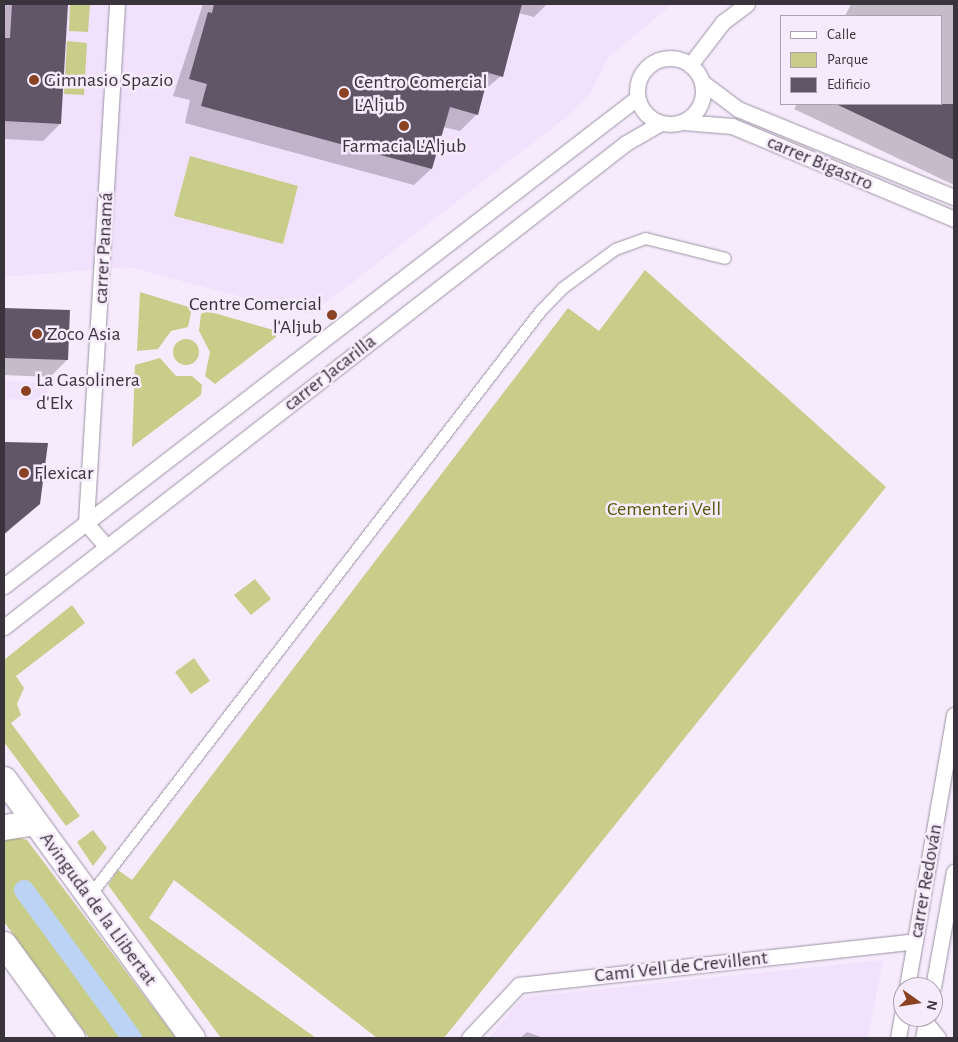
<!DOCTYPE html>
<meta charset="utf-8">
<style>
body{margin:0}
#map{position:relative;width:958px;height:1042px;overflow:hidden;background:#f5ebfc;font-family:"Alegreya Sans",sans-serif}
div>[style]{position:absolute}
.built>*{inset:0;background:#f2e1fd}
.green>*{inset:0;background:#c8cd8a}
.round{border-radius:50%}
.shadow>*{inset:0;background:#0003}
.canal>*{height:20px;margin:-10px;padding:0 10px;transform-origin:10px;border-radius:10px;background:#bcd3f5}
.building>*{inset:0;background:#615668}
.roads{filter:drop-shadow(0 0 1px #9c91a4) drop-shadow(0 0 1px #9c91a4)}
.pedestrian>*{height:11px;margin:-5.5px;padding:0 5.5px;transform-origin:5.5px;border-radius:5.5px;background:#fff}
.minor>*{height:15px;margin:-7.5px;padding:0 7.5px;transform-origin:7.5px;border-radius:7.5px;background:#fff}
.minor>.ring{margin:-7.5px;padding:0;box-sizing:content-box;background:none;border:15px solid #fff;border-radius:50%}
.trunk>*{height:25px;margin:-12.5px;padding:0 12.5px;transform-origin:12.5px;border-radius:12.5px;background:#fff}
.dots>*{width:14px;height:14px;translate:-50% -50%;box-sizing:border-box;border:2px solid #f5ebfc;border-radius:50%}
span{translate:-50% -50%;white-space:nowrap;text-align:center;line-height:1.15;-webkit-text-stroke:5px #f5ebfc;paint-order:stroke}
.poi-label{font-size:20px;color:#39343c}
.left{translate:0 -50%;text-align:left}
.right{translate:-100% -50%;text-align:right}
.street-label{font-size:20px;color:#39343c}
.park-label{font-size:20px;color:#585a08}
.frame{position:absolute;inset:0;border:5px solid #39343c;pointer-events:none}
.legend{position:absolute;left:780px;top:15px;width:162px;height:90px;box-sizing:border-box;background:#f5ebfc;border:1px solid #aaa2af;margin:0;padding:6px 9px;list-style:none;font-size:15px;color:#39343c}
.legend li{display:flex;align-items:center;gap:10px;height:25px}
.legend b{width:25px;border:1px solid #aaa2af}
.north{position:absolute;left:893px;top:977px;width:50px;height:50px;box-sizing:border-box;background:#f5ebfc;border:1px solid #aaa2af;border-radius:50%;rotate:103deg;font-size:14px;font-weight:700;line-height:20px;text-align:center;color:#39343c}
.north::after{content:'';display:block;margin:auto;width:18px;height:22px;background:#8a4222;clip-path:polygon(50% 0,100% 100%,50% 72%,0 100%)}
</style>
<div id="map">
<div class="built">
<i style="clip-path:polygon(4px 4px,672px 4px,608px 58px,589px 95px,569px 115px,310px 315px,129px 267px,4px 277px)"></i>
<i style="clip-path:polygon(4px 381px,48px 383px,47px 401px,4px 399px)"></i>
<i style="clip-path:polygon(883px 960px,868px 1038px,489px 1038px,523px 997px)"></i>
</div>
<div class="green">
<i style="clip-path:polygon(70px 4px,90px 4px,88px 32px,69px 31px)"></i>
<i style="clip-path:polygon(67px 41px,87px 43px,84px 95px,64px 94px)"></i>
<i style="clip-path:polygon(190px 156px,298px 186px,283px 244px,174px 216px)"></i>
<i style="clip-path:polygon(645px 270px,886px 487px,444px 1038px,377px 1038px,174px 880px,149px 918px,316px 1038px,221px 1038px,108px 885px,118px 870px,132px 880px,568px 308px,599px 331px)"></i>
<i style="clip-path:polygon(140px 292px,192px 308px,188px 327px,171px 331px,158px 349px,137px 351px)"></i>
<i style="clip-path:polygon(207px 311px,277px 331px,276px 337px,215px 384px,205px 376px,210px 352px,199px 331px,201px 314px)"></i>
<i class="round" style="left:173px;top:339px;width:26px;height:26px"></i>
<i style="clip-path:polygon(160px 358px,176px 376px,192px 376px,202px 385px,201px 395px,132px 447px,135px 365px)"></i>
<i style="clip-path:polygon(255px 579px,271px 599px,251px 615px,234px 595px)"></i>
<i style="clip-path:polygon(72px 605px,85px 623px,16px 676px,24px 688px,17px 704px,21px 715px,11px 723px,80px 816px,66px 826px,4px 742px,4px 660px)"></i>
<i style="clip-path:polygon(194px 658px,210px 681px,191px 694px,175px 672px)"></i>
<i style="clip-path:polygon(93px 830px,107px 848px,93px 866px,77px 842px)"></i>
<i style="clip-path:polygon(4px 833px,27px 840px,176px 1038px,89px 1038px,4px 922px)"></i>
</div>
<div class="shadow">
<i style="clip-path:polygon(4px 4px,67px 4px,60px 124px,43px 141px,4px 139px)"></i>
<i style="clip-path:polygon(203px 4px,547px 4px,534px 17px,518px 13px,501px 76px,482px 92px,477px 114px,460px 131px,443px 127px,431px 169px,414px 185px,185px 123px,190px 100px,173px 96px)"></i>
<i style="clip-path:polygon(851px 4px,954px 4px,954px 185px,794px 109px,797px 104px,942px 104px,942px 16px,845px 16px)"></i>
<i style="clip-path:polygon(4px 309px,69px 312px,67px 360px,50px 377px,4px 375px)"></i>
<i style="clip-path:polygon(4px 443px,47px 445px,38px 503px,4px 535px)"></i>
<i style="clip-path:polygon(527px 1032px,544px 1038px,520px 1038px)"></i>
</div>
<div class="canal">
<i style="left:24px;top:890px;width:183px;rotate:53.9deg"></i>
</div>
<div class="building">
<i style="clip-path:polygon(12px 4px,68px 4px,61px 124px,4px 121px,4px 38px,10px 38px)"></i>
<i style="clip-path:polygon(214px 4px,522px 4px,503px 77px,489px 73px,478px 115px,450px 107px,432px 169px,201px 106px,207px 84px,189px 79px,208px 12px,212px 13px)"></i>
<i style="clip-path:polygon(836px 104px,954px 104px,954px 160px)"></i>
<i style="clip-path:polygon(4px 308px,70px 310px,68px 360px,4px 358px)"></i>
<i style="clip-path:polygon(4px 442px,48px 443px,40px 504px,4px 534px)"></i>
</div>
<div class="roads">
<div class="pedestrian">
<i style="left:89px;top:896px;width:739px;rotate:-52.37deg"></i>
<i style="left:540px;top:311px;width:32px;rotate:-46deg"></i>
<i style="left:562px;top:288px;width:66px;rotate:-36.3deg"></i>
<i style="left:615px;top:249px;width:32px;rotate:-20deg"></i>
<i style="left:645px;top:238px;width:82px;rotate:14deg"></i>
</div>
<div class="minor">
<i class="ring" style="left:637px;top:58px;width:51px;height:51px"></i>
<i style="left:690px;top:65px;width:54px;rotate:-52.5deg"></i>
<i style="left:723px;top:22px;width:30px;rotate:-37deg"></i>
<i style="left:702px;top:82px;width:45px;rotate:36.9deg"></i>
<i style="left:738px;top:109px;width:233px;rotate:22.2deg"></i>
<i style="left:683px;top:122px;width:49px;rotate:4.7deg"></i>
<i style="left:732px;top:126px;width:241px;rotate:22.7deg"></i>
<i style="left:86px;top:523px;width:520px;rotate:-86.58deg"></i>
<i style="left:86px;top:523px;width:32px;rotate:49deg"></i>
<i style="left:4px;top:586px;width:799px;rotate:-37.63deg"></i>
<i style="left:4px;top:627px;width:788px;rotate:-37.89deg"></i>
<i style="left:626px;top:143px;width:39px;rotate:-30deg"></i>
<i style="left:907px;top:987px;width:276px;rotate:-80.2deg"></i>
<i style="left:933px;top:987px;width:117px;rotate:-79.7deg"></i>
<i style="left:926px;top:1023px;width:19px;rotate:51deg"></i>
<i style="left:469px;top:1038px;width:73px;rotate:-46.7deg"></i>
<i style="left:519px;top:985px;width:398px;rotate:-6.3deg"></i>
<i style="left:898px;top:1038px;width:28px;rotate:-80deg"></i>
<i style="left:923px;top:1038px;width:21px;rotate:-79deg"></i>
</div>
<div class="trunk">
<i style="left:4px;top:779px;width:320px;rotate:54deg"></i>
<i style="left:4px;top:827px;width:31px;rotate:-9deg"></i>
<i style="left:4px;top:944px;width:116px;rotate:54.1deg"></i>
</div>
</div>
<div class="dots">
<i style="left:34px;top:80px;background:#8a4222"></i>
<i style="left:344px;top:93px;background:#8a4222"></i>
<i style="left:404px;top:126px;background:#8a4222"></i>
<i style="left:332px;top:315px;background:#8a4222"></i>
<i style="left:37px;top:334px;background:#8a4222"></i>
<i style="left:26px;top:391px;background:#8a4222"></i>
<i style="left:24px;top:473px;background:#8a4222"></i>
</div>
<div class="poi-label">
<span class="left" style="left:44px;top:80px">Gimnasio Spazio</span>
<span class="left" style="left:354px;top:94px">Centro Comercial<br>L'Aljub</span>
<span style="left:404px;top:146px">Farmacia L'Aljub</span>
<span class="right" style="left:322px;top:316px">Centre Comercial<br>l'Aljub</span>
<span class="left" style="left:47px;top:334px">Zoco Asia</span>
<span class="left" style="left:36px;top:392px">La Gasolinera<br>d'Elx</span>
<span class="left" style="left:34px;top:473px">Flexicar</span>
</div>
<div class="street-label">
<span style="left:820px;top:163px;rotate:23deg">carrer Bigastro</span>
<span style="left:104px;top:248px;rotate:-87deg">carrer Panamá</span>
<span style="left:330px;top:373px;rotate:-38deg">carrer Jacarilla</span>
<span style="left:926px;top:881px;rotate:-80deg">carrer Redován</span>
<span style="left:98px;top:909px;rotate:54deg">Avinguda de la Llibertat</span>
<span style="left:681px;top:967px;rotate:-6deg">Camí Vell de Crevillent</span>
</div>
<div class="park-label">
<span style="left:664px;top:509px">Cementeri Vell</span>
</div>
<div class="frame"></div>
<ul class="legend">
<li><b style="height:6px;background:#fff"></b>Calle</li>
<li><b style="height:14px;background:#c8cd8a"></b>Parque</li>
<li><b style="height:14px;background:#615668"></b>Edificio</li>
</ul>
<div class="north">N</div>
</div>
